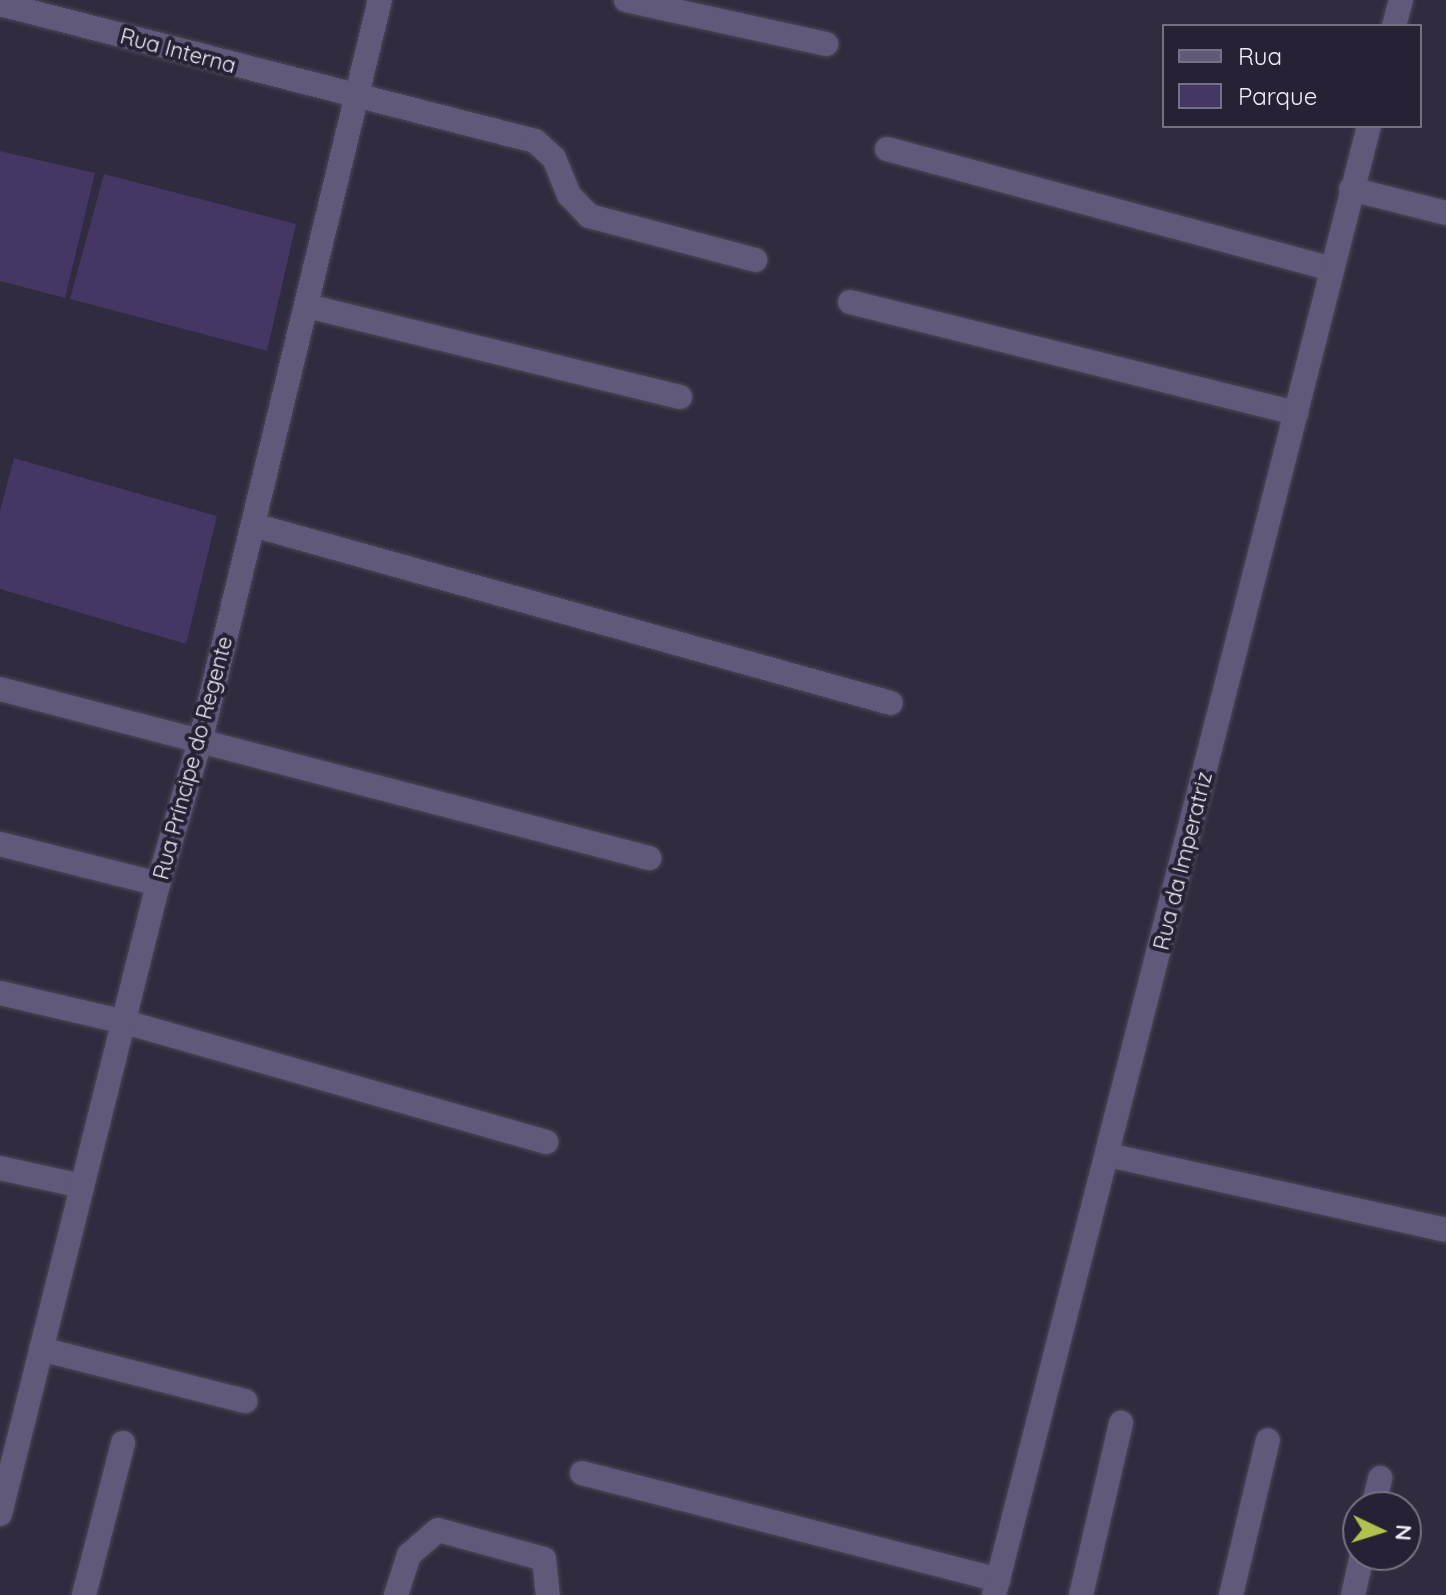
<!DOCTYPE html>
<meta charset="utf-8">
<style>
body{margin:0}
#map{position:relative;width:1446px;height:1595px;overflow:hidden;background:#302b3e;font-family:Quicksand,sans-serif}
div>[style]{position:absolute}
.green>*{inset:0;background:#443763}
.roads{filter:drop-shadow(0 0 2px #4b4658) drop-shadow(0 0 2px #4b4658)}
.minor>*{height:24px;margin:-12px;padding:0 12px;transform-origin:12px;border-radius:12px;background:#615979}
span{translate:-50% -50%;white-space:nowrap;text-align:center;line-height:1.15;-webkit-text-stroke:8px #262134;paint-order:stroke}
.street-label{font-size:22px;color:#efecf9}
.legend{position:absolute;left:1162px;top:24px;width:260px;height:104px;box-sizing:border-box;background:#262134;border:2px solid #767283;margin:0;padding:10px 14px;list-style:none;font-size:24px;color:#efecf9}
.legend li{display:flex;align-items:center;gap:16px;height:40px}
.legend b{width:40px;border:2px solid #767283}
.north{position:absolute;left:1342px;top:1491px;width:80px;height:80px;box-sizing:border-box;background:#262134;border:2px solid #767283;border-radius:50%;rotate:94deg;font-size:22px;font-weight:700;line-height:32px;text-align:center;color:#efecf9}
.north::after{content:'';display:block;margin:auto;width:28px;height:36px;background:#b3c24b;clip-path:polygon(50% 0,100% 100%,50% 72%,0 100%)}
</style>
<div id="map">
<div class="green">
<i style="clip-path:polygon(0 151px,95px 173px,65px 298px,0 281px)"></i>
<i style="clip-path:polygon(104px 174px,296px 224px,267px 351px,70px 299px)"></i>
<i style="clip-path:polygon(14px 458px,217px 516px,186px 644px,0 589px,0 511px)"></i>
</div>
<div class="roads">
<div class="minor">
<i style="left:626px;top:0;width:205px;rotate:12.4deg"></i>
<i style="left:0;top:4px;width:552px;rotate:14.36deg"></i>
<i style="left:535px;top:141px;width:25px;rotate:42deg"></i>
<i style="left:554px;top:158px;width:40px;rotate:68deg"></i>
<i style="left:569px;top:195px;width:29px;rotate:46deg"></i>
<i style="left:589px;top:216px;width:172px;rotate:14.8deg"></i>
<i style="left:1394px;top:26px;width:27px;rotate:-75deg"></i>
<i style="left:887px;top:149px;width:460px;rotate:15.1deg"></i>
<i style="left:1351px;top:189px;width:98px;rotate:14.2deg"></i>
<i style="left:850px;top:302px;width:460px;rotate:14deg"></i>
<i style="left:307px;top:306px;width:384px;rotate:13.7deg"></i>
<i style="left:253px;top:525px;width:662px;rotate:15.59deg"></i>
<i style="left:0;top:689px;width:671px;rotate:14.6deg"></i>
<i style="left:0;top:844px;width:163px;rotate:14.2deg"></i>
<i style="left:0;top:993px;width:128px;rotate:13.1deg"></i>
<i style="left:125px;top:1022px;width:438px;rotate:15.9deg"></i>
<i style="left:1108px;top:1155px;width:346px;rotate:12.5deg"></i>
<i style="left:0;top:1168px;width:84px;rotate:12.4deg"></i>
<i style="left:41px;top:1349px;width:211px;rotate:14.3deg"></i>
<i style="left:582px;top:1473px;width:430px;rotate:14.4deg"></i>
<i style="left:1373px;top:1507px;width:30px;rotate:-76deg"></i>
<i style="left:0;top:1514px;width:650px;rotate:-75.92deg"></i>
<i style="left:158px;top:884px;width:152px;rotate:-73.6deg"></i>
<i style="left:201px;top:738px;width:759px;rotate:-76.37deg"></i>
<i style="left:84px;top:1595px;width:157px;rotate:-75.6deg"></i>
<i style="left:396px;top:1595px;width:42px;rotate:-72deg"></i>
<i style="left:409px;top:1555px;width:38px;rotate:-41deg"></i>
<i style="left:438px;top:1530px;width:110px;rotate:15.3deg"></i>
<i style="left:544px;top:1559px;width:36px;rotate:84deg"></i>
<i style="left:994px;top:1595px;width:1516px;rotate:-75.68deg"></i>
<i style="left:1081px;top:1595px;width:177px;rotate:-76.9deg"></i>
<i style="left:1231px;top:1595px;width:159px;rotate:-76.6deg"></i>
<i style="left:1353px;top:1595px;width:41px;rotate:-77.3deg"></i>
</div>
</div>
<div class="street-label">
<span style="left:178px;top:51px;rotate:15deg">Rua Interna</span>
<span style="left:193px;top:758px;rotate:-75deg">Rua Príncipe do Regente</span>
<span style="left:1183px;top:861px;rotate:-76deg">Rua da Imperatriz</span>
</div>
<ul class="legend">
<li><b style="height:10px;background:#615979"></b>Rua</li>
<li><b style="height:22px;background:#443763"></b>Parque</li>
</ul>
<div class="north">N</div>
</div>
